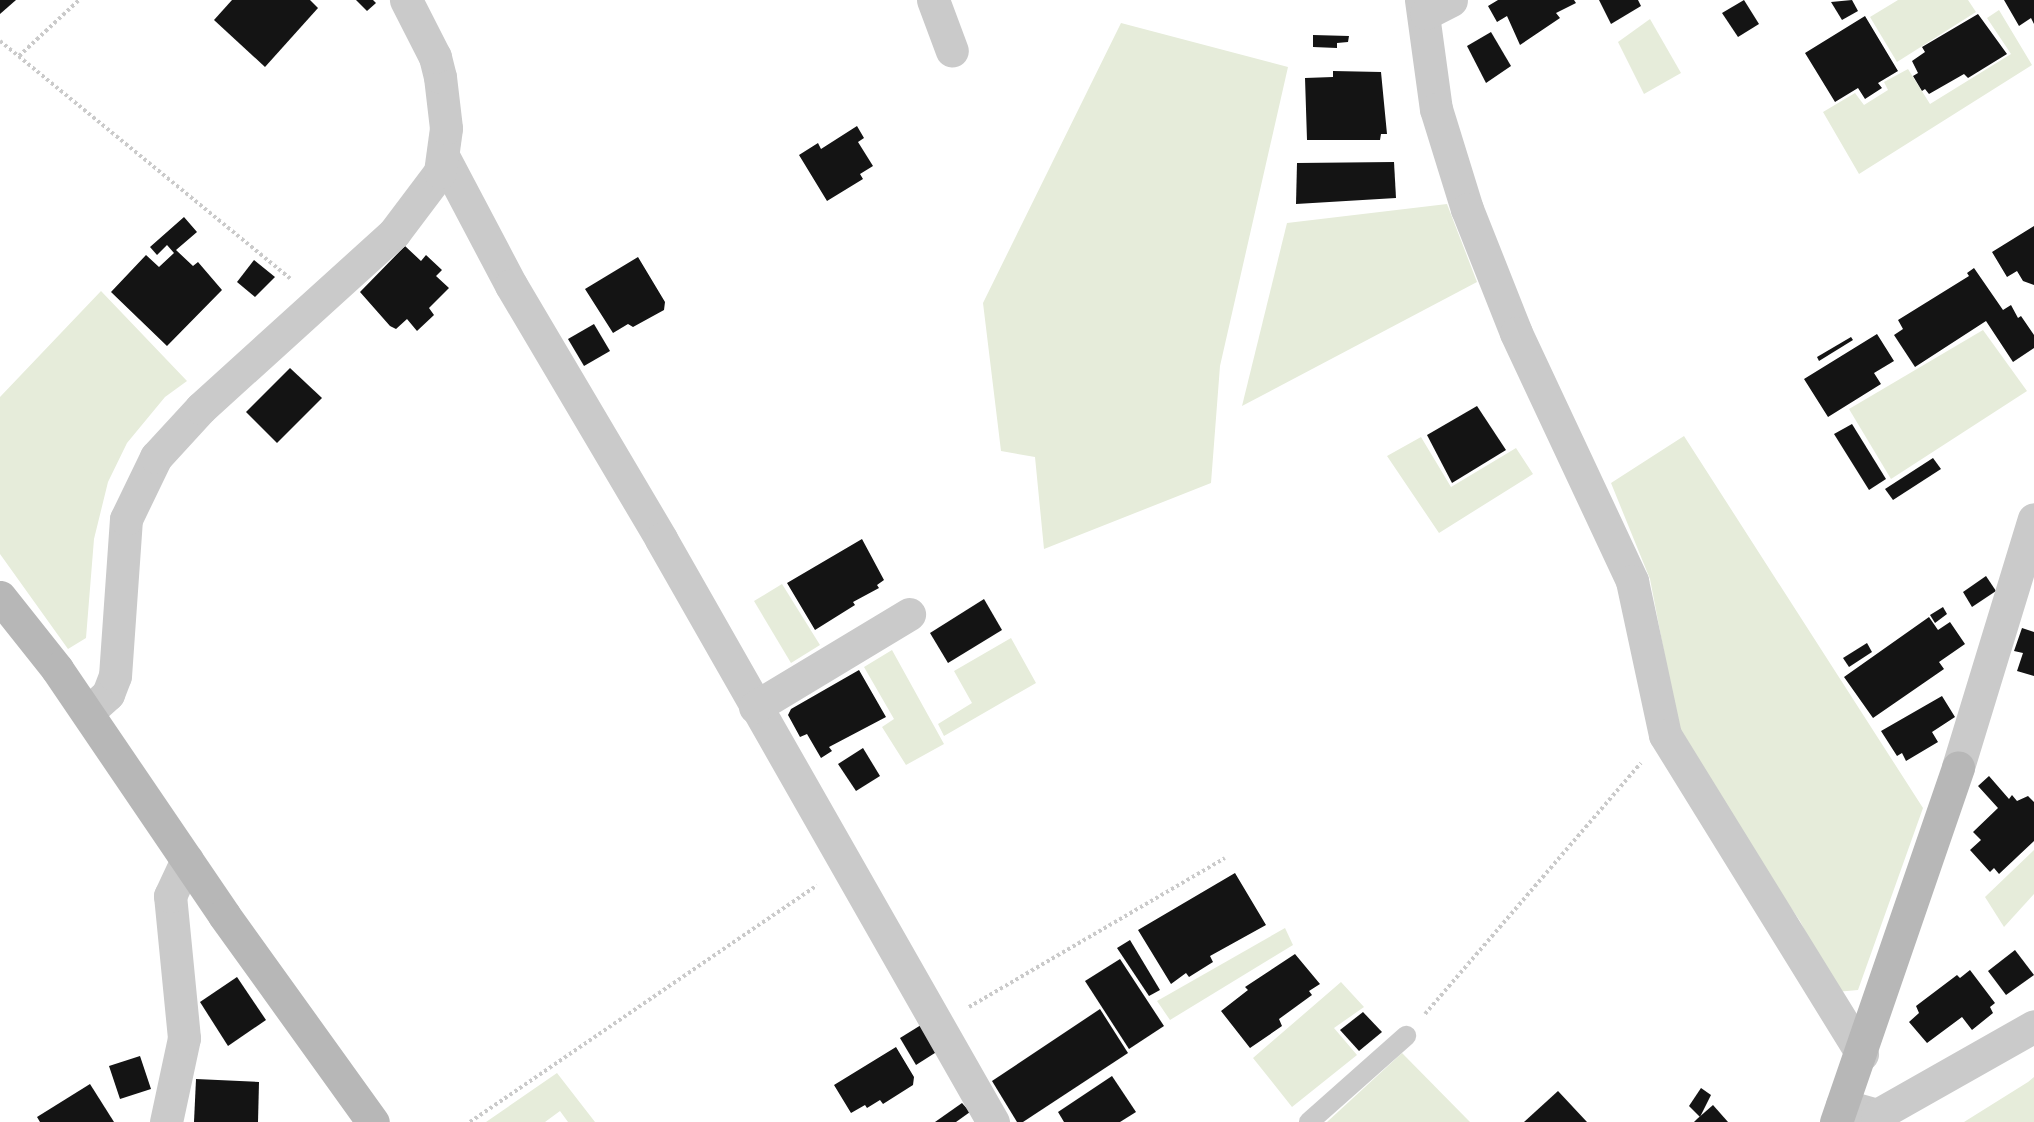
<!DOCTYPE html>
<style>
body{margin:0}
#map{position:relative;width:2034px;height:1122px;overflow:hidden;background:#fff;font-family:"DejaVu Sans",sans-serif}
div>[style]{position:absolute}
.green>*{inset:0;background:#e6ecda}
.building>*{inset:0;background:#141414}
.path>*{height:4px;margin-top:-2px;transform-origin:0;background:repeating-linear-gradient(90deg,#cacaca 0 3px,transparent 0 6px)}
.lane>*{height:20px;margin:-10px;padding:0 10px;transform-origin:10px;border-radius:10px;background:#cacaca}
.street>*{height:33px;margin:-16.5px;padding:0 16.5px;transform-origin:16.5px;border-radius:16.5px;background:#cacaca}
.secondary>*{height:33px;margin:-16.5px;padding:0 16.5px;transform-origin:16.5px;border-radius:16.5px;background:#b7b7b7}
span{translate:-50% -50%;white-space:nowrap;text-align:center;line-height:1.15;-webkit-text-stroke:6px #fff;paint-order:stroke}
</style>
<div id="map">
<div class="green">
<i style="clip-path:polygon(1898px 0,1968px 0,1976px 12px,1897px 62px,1870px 17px)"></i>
<i style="clip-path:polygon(1999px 10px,2032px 65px,1859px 174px,1823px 112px,1855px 93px,1864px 105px,1888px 90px,1884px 82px,1908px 69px,1930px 104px,2011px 54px,1987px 18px)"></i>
<i style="clip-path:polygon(1650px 19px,1681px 73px,1644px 94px,1618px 42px)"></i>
<i style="clip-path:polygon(1121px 23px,1288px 67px,1220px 366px,1211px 483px,1044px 549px,1035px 457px,1001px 451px,983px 303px)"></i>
<i style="clip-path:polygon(1447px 204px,1477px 282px,1242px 406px,1287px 223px)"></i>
<i style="clip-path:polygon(101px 291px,187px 381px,165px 397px,127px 443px,108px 482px,94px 539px,86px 638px,68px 649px,0 554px,0 397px)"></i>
<i style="clip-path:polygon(1983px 330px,2027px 391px,1891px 479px,1849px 409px)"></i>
<i style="clip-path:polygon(1684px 436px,1923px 808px,1858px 990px,1836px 992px,1800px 921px,1714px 796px,1678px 725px,1650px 579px,1611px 483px)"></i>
<i style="clip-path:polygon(1421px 437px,1451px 487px,1516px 448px,1533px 474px,1439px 533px,1387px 456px)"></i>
<i style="clip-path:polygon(782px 584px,820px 645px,791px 663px,754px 601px)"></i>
<i style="clip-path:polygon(1011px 638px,1036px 683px,944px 736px,938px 724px,972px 703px,954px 671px)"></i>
<i style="clip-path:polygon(892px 650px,944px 744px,906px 765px,882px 727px,894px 719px,864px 667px)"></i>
<i style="clip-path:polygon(2034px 850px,2034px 894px,2004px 927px,1985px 897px)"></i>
<i style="clip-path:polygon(1285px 928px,1293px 945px,1170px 1020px,1157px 1001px)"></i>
<i style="clip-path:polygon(1341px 982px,1364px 1007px,1334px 1028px,1357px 1055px,1292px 1107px,1253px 1058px)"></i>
<i style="clip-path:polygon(1402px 1053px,1470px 1122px,1327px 1122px)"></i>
<i style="clip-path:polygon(557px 1073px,595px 1122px,568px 1122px,560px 1111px,545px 1122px,486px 1122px)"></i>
<i style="clip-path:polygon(2034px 1077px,2034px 1122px,1964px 1122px,2028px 1082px)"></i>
</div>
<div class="building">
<i style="clip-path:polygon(0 0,16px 0,0 14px)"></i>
<i style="clip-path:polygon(232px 0,310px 0,318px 8px,265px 67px,214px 20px)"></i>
<i style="clip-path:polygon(356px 0,373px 0,376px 3px,367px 11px)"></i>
<i style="clip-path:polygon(1498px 0,1574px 0,1576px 3px,1556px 13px,1560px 18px,1520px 45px,1507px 16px,1497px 22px,1488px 6px)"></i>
<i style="clip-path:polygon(1599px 0,1638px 0,1641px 6px,1611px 24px)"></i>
<i style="clip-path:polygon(1744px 0,1759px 24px,1738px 37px,1722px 13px)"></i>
<i style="clip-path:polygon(1852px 0,1858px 11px,1842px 20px,1831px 2px)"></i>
<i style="clip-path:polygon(2004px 0,2034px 0,2034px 24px,2031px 18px,2019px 26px)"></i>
<i style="clip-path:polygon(1978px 14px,2007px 54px,1968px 78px,1964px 74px,1929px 94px,1925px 89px,1922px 91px,1913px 76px,1918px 73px,1912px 61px,1925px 52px,1922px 47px)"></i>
<i style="clip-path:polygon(1865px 16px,1898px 71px,1878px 83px,1882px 88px,1865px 99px,1858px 88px,1835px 102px,1805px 53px)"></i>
<i style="clip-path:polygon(1491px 32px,1511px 66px,1486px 83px,1467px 46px)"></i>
<i style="clip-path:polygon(1313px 35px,1349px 36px,1348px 42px,1337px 43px,1337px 48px,1313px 47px)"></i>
<i style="clip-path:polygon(1333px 71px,1381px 72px,1387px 134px,1381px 134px,1380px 140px,1307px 140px,1305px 78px,1333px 77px)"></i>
<i style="clip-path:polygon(857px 126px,864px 138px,858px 142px,873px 166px,860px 174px,863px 179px,827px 201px,799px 155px,818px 143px,821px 149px)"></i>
<i style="clip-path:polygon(1394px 162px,1396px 198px,1296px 204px,1297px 163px)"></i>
<i style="clip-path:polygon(184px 217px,197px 232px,176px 250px,193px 266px,198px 262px,222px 290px,167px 346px,111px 292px,146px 255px,159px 267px,174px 253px,167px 245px,157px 255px,150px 247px)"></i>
<i style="clip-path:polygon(2034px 226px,2034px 285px,2023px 281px,2017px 271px,2007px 277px,1992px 252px)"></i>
<i style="clip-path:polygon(405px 246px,421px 261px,426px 255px,442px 270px,436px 276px,449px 288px,429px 308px,434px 315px,417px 331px,407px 319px,396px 329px,390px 326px,360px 292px)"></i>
<i style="clip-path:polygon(638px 257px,665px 302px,664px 310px,633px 327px,628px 324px,613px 333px,585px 289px)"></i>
<i style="clip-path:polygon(254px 260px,275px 277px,255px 297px,237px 282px)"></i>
<i style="clip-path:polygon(1974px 268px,2003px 310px,2011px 305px,2018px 318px,2021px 316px,2034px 335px,2034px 348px,2013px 362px,1986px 321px,1915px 367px,1894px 335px,1903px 329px,1898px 320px,1969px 276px,1967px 273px)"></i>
<i style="clip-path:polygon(594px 324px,610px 351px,584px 366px,568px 339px)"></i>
<i style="clip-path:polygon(1877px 334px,1894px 361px,1874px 373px,1881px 384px,1828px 417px,1804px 379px)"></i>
<i style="clip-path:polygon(1851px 337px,1853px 340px,1819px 361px,1817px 357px)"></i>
<i style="clip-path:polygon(290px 368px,322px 398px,277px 443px,246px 412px)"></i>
<i style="clip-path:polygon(1477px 406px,1506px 450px,1452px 483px,1427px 435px)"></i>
<i style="clip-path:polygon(1852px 424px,1886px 479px,1869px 490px,1834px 434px)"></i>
<i style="clip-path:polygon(1933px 458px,1941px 469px,1893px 500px,1885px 489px)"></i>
<i style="clip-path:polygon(862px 539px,884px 580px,877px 585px,879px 588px,853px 602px,855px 605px,815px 630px,787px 583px)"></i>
<i style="clip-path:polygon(1986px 576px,1996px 591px,1972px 607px,1963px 592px)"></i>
<i style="clip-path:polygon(984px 599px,1002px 630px,948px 663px,930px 633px)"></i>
<i style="clip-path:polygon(1943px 607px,1947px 614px,1935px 623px,1930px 615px)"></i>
<i style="clip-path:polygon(1929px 617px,1938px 630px,1950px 622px,1965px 644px,1939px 662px,1944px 669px,1873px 718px,1844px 677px)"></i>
<i style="clip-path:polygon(2022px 628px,2034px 632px,2034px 676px,2017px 671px,2023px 653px,2014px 651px)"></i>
<i style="clip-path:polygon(1867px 643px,1872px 652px,1849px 667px,1843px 658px)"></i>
<i style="clip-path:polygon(859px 670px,886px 717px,829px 747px,832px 751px,821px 758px,807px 734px,800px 737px,788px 715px,791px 709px)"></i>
<i style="clip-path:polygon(1942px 696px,1955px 717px,1932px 732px,1938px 742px,1906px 761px,1902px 753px,1897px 756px,1881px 731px)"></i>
<i style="clip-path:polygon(863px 748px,880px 776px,856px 791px,838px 764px)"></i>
<i style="clip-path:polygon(1989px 776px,2009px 799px,2012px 795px,2017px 801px,2028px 796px,2034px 802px,2034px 841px,1999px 874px,1994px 868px,1990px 872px,1970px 850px,1981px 840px,1973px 832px,1998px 808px,1978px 786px)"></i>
<i style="clip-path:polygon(1235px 873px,1266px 925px,1210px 956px,1213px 962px,1189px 977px,1186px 973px,1171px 984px,1138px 930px)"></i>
<i style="clip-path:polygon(1130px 940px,1160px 990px,1149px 996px,1117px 948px)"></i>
<i style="clip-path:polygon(2015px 950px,2034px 975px,2006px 995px,1988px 971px)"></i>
<i style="clip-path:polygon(1295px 954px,1320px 984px,1309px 991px,1312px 995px,1279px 1019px,1282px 1026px,1250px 1048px,1221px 1011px,1248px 990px,1245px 987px)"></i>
<i style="clip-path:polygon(1120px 959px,1164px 1026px,1129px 1049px,1085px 981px)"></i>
<i style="clip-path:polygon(1970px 970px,1995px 1003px,1990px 1007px,1993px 1013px,1972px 1030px,1962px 1017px,1927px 1043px,1909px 1022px,1919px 1013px,1916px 1006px,1957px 975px,1960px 978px)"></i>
<i style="clip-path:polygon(237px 977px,266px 1020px,228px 1046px,200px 1002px)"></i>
<i style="clip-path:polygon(1100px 1009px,1128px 1053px,1023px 1122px,1017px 1122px,992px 1081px)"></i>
<i style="clip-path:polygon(1363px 1012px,1382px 1032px,1359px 1051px,1340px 1030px)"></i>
<i style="clip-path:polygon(921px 1025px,938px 1051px,916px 1065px,900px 1038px)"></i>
<i style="clip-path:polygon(896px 1047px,914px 1077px,913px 1085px,883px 1104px,880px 1100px,867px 1108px,865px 1105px,851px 1113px,834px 1085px)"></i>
<i style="clip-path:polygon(140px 1056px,151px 1089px,120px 1099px,109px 1066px)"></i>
<i style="clip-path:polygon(1112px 1076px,1136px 1112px,1120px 1122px,1064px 1122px,1058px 1112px)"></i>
<i style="clip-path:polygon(196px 1079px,259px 1082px,258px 1122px,194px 1122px)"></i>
<i style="clip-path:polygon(90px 1084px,114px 1122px,40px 1122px,37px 1117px)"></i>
<i style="clip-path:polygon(1701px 1088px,1711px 1095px,1700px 1117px,1689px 1106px)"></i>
<i style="clip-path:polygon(1558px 1091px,1587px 1122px,1524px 1122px)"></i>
<i style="clip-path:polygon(962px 1103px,970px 1112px,956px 1122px,935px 1122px)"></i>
<i style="clip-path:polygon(1713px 1105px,1728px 1122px,1694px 1122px,1697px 1119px)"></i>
</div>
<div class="path">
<i style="left:0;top:41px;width:375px;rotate:39.3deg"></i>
<i style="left:19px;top:56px;width:82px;rotate:-43deg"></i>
<i style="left:969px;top:1007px;width:296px;rotate:-30.2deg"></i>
<i style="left:1425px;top:1014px;width:331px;rotate:-49.3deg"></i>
<i style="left:470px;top:1122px;width:420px;rotate:-34.3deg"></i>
</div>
<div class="lane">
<i style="left:1309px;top:1122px;width:130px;rotate:-41.6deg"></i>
</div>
<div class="street">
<i style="left:933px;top:0;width:54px;rotate:69.6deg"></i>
<i style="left:1421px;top:0;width:110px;rotate:82.2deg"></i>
<i style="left:1436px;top:109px;width:105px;rotate:72.8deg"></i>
<i style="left:1467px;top:209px;width:133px;rotate:68.4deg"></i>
<i style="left:1516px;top:333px;width:274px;rotate:64.9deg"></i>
<i style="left:1632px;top:581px;width:157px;rotate:77.9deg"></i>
<i style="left:1665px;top:735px;width:375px;rotate:58.3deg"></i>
<i style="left:1426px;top:13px;width:28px;rotate:-27deg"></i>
<i style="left:444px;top:158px;width:144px;rotate:62.2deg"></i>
<i style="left:511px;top:285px;width:295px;rotate:59.4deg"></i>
<i style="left:661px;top:539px;width:671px;rotate:60.34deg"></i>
<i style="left:755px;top:707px;width:180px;rotate:-31.1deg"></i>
<i style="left:88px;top:712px;width:27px;rotate:-42deg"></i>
<i style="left:108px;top:694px;width:19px;rotate:-69deg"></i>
<i style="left:115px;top:676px;width:157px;rotate:-86deg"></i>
<i style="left:126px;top:519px;width:69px;rotate:-64.2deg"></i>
<i style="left:156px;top:457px;width:67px;rotate:-47.4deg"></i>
<i style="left:201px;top:408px;width:261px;rotate:-42.2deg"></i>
<i style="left:394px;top:233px;width:76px;rotate:-53deg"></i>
<i style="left:440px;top:172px;width:44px;rotate:-82.2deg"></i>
<i style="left:446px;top:128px;width:51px;rotate:-96.7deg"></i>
<i style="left:440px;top:77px;width:21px;rotate:-104deg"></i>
<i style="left:435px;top:57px;width:64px;rotate:-117deg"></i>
<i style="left:1958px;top:767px;width:259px;rotate:-73deg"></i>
<i style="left:1842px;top:1105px;width:36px;rotate:16deg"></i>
<i style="left:1877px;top:1115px;width:180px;rotate:-29.5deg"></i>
<i style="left:166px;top:1122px;width:86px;rotate:-77.9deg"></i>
<i style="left:184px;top:1038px;width:143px;rotate:-95.6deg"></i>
<i style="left:170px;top:896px;width:40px;rotate:-65deg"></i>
</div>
<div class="secondary">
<i style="left:0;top:597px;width:92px;rotate:51.6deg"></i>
<i style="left:57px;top:669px;width:297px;rotate:55.8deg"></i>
<i style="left:224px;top:915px;width:255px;rotate:54.3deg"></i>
<i style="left:1836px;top:1122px;width:375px;rotate:-71deg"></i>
</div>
</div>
